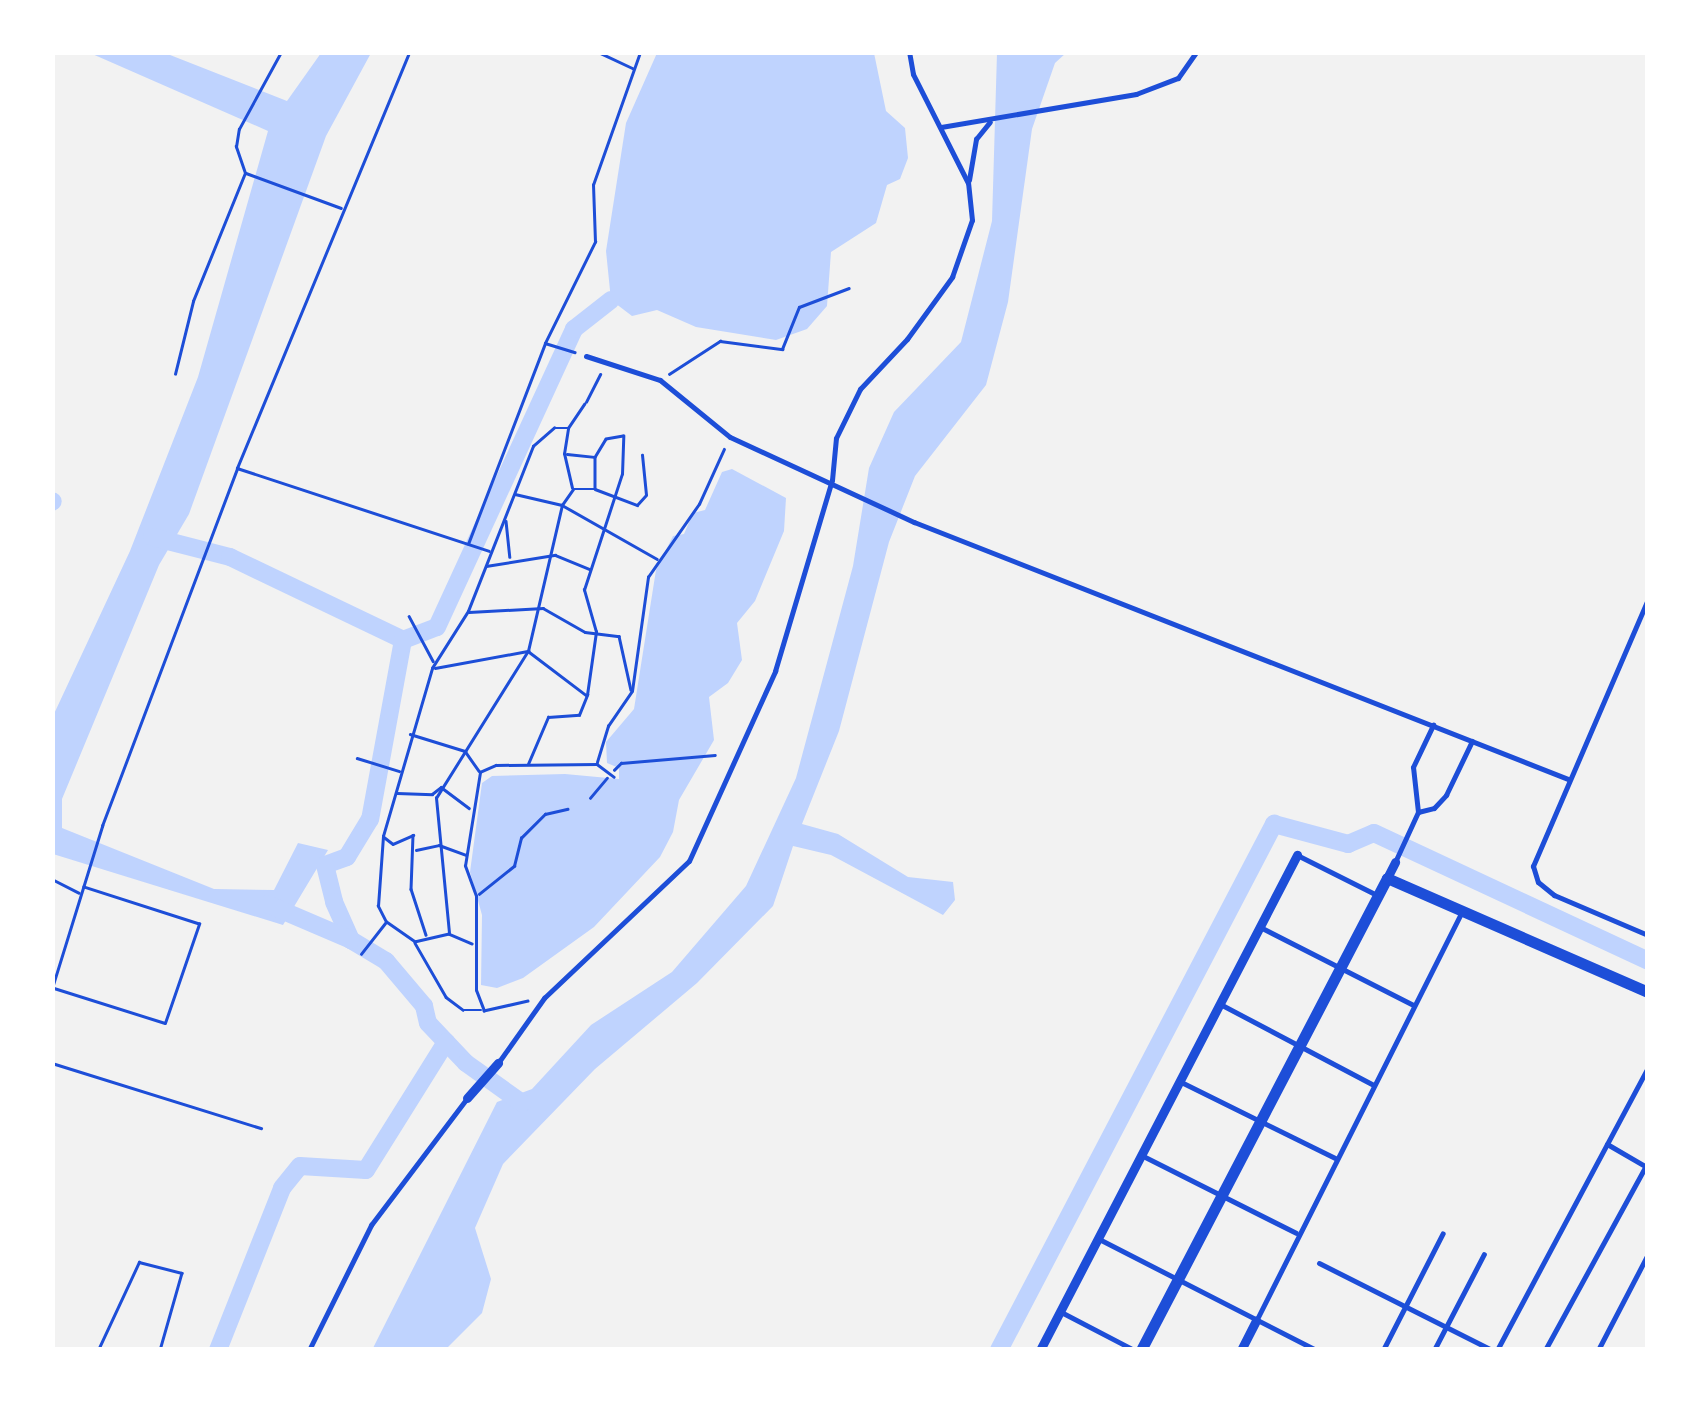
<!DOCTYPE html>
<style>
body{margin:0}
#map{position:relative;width:1700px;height:1402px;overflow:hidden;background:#f2f2f2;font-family:"Nunito Sans",sans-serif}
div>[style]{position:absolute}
.water>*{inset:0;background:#bfd3fe}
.canal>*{height:18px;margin:-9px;padding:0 9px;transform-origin:9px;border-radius:9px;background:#bfd3fe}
.path>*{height:2.5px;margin:-1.25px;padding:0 1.25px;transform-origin:1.25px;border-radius:1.25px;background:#1d4ed8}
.service>*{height:5px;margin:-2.5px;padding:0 2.5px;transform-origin:2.5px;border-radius:2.5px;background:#1d4ed8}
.minor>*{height:9px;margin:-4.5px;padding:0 4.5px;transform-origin:4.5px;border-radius:4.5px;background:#1d4ed8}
.tertiary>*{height:11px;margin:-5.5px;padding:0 5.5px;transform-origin:5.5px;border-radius:5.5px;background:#1d4ed8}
span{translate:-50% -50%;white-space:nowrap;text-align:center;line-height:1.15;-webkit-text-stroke:10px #fff;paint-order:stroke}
.frame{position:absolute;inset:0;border:55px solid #fff;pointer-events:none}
</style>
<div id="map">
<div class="water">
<i style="clip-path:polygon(90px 53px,165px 53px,287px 101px,321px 53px,371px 53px,326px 136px,189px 514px,159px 565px,62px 799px,62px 828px,214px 889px,274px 890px,298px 843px,328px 850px,283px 925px,53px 854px,53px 716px,130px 551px,198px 377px,268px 131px)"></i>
<i style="clip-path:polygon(657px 53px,874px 53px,886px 111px,905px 128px,908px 158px,900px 179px,887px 185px,876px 223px,831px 252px,827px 306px,807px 329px,776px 340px,696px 327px,657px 310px,632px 316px,611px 300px,606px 251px,626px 123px)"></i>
<i style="clip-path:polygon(997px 53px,1066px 53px,1055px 63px,1032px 129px,1008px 302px,986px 385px,915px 476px,889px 542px,839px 731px,802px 824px,838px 834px,908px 877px,953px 882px,955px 900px,943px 915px,831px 855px,793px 846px,773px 906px,697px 983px,595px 1069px,503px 1164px,475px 1228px,491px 1279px,482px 1313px,446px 1349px,372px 1350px,497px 1102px,532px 1089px,591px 1025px,672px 972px,746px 886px,796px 778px,853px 566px,869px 468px,894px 412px,961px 342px,992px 221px)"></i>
<i style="clip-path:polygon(732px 469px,786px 498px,784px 531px,755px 601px,737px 623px,742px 660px,728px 683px,709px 697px,714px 740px,679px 800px,673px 832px,660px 857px,594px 927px,523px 978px,497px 988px,481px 985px,482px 915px,470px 872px,482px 783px,492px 776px,565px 774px,619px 779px,619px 768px,607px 763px,606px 742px,634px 709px,656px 570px,673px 536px,684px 534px,693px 513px,705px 510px,722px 472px)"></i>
</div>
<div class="canal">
<i style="left:52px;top:502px;width:1px;rotate:-45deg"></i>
<i style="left:152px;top:537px;width:81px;rotate:14.4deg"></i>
<i style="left:230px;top:557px;width:192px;rotate:25.6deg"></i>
<i style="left:403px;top:640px;width:36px;rotate:-21deg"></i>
<i style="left:437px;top:627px;width:328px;rotate:-65.3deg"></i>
<i style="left:574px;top:329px;width:47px;rotate:-38.1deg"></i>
<i style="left:403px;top:640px;width:182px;rotate:100.4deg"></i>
<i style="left:370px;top:819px;width:44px;rotate:121.2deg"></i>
<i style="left:347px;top:857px;width:23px;rotate:160deg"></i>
<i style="left:325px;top:865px;width:38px;rotate:76deg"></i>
<i style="left:334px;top:902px;width:42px;rotate:65.9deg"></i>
<i style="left:351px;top:940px;width:41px;rotate:31deg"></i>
<i style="left:386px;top:961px;width:59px;rotate:49.8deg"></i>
<i style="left:424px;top:1006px;width:17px;rotate:77deg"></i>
<i style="left:428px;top:1023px;width:55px;rotate:46.5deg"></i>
<i style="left:466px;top:1063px;width:69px;rotate:35.5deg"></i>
<i style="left:267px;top:904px;width:91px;rotate:23.2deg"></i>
<i style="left:218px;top:1350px;width:174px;rotate:-68.4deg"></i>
<i style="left:282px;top:1188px;width:28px;rotate:-51deg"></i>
<i style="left:300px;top:1166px;width:66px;rotate:3.5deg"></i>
<i style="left:366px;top:1170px;width:151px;rotate:-58deg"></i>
<i style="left:999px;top:1350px;width:594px;rotate:-62.4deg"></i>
<i style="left:1274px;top:824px;width:77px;rotate:15.1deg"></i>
<i style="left:1348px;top:844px;width:28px;rotate:-23deg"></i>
<i style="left:1374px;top:833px;width:302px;rotate:25deg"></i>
</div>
<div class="path">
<i style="left:598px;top:52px;width:38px;rotate:25deg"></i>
<i style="left:246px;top:173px;width:101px;rotate:20.2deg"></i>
<i style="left:545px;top:343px;width:31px;rotate:17deg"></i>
<i style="left:175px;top:374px;width:75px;rotate:-76.1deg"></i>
<i style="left:193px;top:301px;width:138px;rotate:-67.9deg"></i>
<i style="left:245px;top:173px;width:28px;rotate:-109deg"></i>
<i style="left:236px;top:147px;width:18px;rotate:-81deg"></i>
<i style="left:239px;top:129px;width:88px;rotate:-61.4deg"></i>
<i style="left:669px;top:374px;width:61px;rotate:-32.9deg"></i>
<i style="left:720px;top:341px;width:63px;rotate:7.4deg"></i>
<i style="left:782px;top:349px;width:45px;rotate:-68deg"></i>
<i style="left:799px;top:307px;width:53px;rotate:-20.8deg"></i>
<i style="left:586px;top:402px;width:31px;rotate:-63deg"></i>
<i style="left:567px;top:454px;width:27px;rotate:6deg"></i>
<i style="left:237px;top:468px;width:265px;rotate:18.2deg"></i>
<i style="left:572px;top:488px;width:35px;rotate:-103deg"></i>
<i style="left:564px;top:454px;width:26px;rotate:-81deg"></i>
<i style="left:568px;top:428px;width:29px;rotate:-56deg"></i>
<i style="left:515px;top:494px;width:48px;rotate:13.2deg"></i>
<i style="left:562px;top:505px;width:109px;rotate:29.6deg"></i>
<i style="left:506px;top:521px;width:36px;rotate:84deg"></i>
<i style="left:468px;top:544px;width:215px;rotate:-69deg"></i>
<i style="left:545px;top:343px;width:113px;rotate:-63.7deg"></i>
<i style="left:595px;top:242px;width:57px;rotate:-92deg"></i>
<i style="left:593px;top:185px;width:141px;rotate:-70.5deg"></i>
<i style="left:486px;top:566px;width:70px;rotate:-9.1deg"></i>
<i style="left:555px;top:555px;width:37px;rotate:22deg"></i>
<i style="left:469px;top:612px;width:74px;rotate:-3.1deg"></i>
<i style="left:543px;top:608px;width:48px;rotate:29.7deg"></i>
<i style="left:585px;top:632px;width:34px;rotate:7deg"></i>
<i style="left:619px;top:636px;width:55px;rotate:77.5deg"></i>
<i style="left:409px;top:616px;width:51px;rotate:61.9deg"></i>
<i style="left:435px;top:668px;width:95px;rotate:-10.4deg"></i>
<i style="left:528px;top:651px;width:73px;rotate:37.2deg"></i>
<i style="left:410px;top:734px;width:58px;rotate:17.2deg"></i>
<i style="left:465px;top:751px;width:24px;rotate:55deg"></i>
<i style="left:357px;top:758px;width:44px;rotate:17.2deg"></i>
<i style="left:597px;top:762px;width:38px;rotate:-73deg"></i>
<i style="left:608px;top:726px;width:42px;rotate:-55.6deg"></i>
<i style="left:632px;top:691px;width:115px;rotate:-82deg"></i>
<i style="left:648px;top:577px;width:89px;rotate:-55.1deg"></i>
<i style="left:699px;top:504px;width:60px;rotate:-65.6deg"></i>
<i style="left:528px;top:764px;width:51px;rotate:-66.9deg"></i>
<i style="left:548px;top:717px;width:31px;rotate:-4deg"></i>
<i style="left:579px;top:715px;width:22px;rotate:-68deg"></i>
<i style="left:587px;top:695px;width:64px;rotate:-81.9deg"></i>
<i style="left:596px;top:632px;width:44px;rotate:-105.9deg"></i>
<i style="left:584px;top:590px;width:122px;rotate:-71.9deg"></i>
<i style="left:622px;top:474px;width:38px;rotate:-88deg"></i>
<i style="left:623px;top:436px;width:17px;rotate:170deg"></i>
<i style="left:606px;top:439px;width:21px;rotate:121deg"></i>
<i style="left:595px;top:457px;width:31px;rotate:90deg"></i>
<i style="left:614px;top:770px;width:10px;rotate:-45deg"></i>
<i style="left:621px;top:763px;width:94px;rotate:-4.9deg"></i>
<i style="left:397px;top:793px;width:35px;rotate:2deg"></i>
<i style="left:432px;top:794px;width:11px;rotate:-38deg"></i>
<i style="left:441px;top:787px;width:35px;rotate:37deg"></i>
<i style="left:590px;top:798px;width:26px;rotate:-50deg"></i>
<i style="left:384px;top:837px;width:11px;rotate:38deg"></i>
<i style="left:393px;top:844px;width:22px;rotate:-24deg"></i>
<i style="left:413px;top:835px;width:54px;rotate:92.1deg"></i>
<i style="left:411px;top:889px;width:48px;rotate:71.9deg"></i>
<i style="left:416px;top:850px;width:24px;rotate:-12deg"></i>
<i style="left:439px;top:845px;width:29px;rotate:20deg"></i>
<i style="left:52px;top:879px;width:30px;rotate:27deg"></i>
<i style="left:479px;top:894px;width:45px;rotate:-38.7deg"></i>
<i style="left:514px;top:866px;width:29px;rotate:-76deg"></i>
<i style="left:521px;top:838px;width:34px;rotate:-45deg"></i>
<i style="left:545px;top:814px;width:23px;rotate:-13deg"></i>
<i style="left:449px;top:933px;width:136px;rotate:-95.5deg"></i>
<i style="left:436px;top:798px;width:173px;rotate:-58deg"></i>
<i style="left:528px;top:651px;width:150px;rotate:-76.9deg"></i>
<i style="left:562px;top:505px;width:19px;rotate:-55deg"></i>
<i style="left:573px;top:489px;width:22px"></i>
<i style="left:595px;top:489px;width:45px;rotate:20.9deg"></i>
<i style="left:637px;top:505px;width:13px;rotate:-48deg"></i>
<i style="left:646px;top:495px;width:40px;rotate:-95.7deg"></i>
<i style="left:415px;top:943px;width:62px;rotate:60.1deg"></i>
<i style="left:446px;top:997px;width:21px;rotate:37deg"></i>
<i style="left:463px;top:1010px;width:18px"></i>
<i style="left:472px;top:944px;width:25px;rotate:-157deg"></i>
<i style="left:449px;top:934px;width:35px;rotate:167deg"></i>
<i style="left:415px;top:942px;width:35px;rotate:-145deg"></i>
<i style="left:386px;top:922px;width:18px;rotate:-117deg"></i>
<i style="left:378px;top:906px;width:70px;rotate:-85.9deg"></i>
<i style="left:383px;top:836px;width:175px;rotate:-73.7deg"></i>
<i style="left:432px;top:668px;width:67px;rotate:-57.7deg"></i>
<i style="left:468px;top:611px;width:177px;rotate:-68.5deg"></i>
<i style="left:533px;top:446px;width:28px;rotate:-41deg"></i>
<i style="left:554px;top:428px;width:14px"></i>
<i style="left:361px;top:954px;width:39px;rotate:-52deg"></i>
<i style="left:52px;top:988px;width:170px;rotate:-72.8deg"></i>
<i style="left:102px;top:826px;width:383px;rotate:-69.3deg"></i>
<i style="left:237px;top:468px;width:450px;rotate:-67.5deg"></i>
<i style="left:54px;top:988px;width:116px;rotate:17.5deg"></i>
<i style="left:165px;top:1023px;width:105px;rotate:-71deg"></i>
<i style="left:199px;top:924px;width:121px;rotate:-162.2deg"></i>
<i style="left:528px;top:1001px;width:45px;rotate:167.2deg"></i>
<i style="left:484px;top:1011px;width:22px;rotate:-111deg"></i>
<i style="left:476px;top:990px;width:94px;rotate:-90deg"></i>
<i style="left:476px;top:896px;width:32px;rotate:-110deg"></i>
<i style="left:465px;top:866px;width:95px;rotate:-80.9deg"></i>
<i style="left:480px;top:772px;width:17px;rotate:-24deg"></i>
<i style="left:496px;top:765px;width:101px;rotate:-0.6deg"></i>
<i style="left:597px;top:764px;width:21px;rotate:37deg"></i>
<i style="left:52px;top:1063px;width:219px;rotate:17.3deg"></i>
<i style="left:98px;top:1350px;width:97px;rotate:-65deg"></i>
<i style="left:139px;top:1262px;width:44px;rotate:14.3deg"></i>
<i style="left:182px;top:1273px;width:80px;rotate:105.9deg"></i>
</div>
<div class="service">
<i style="left:941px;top:127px;width:198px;rotate:-9.6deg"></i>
<i style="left:1136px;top:94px;width:45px;rotate:-20.9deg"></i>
<i style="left:1178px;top:78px;width:32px;rotate:-55deg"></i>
<i style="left:969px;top:180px;width:42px;rotate:-80.3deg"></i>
<i style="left:976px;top:139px;width:22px;rotate:-51deg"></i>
<i style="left:586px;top:356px;width:78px;rotate:18deg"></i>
<i style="left:660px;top:380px;width:90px;rotate:39.2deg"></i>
<i style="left:730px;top:437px;width:203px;rotate:24.8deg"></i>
<i style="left:914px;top:522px;width:703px;rotate:21.45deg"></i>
<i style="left:1648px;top:599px;width:291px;rotate:113.3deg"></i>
<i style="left:1533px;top:866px;width:17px;rotate:73deg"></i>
<i style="left:1538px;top:882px;width:21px;rotate:39deg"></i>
<i style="left:1554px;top:895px;width:102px;rotate:23.1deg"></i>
<i style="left:1418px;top:812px;width:16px;rotate:-14deg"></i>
<i style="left:1434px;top:808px;width:18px;rotate:-47deg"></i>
<i style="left:1446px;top:795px;width:60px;rotate:-64.3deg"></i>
<i style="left:1297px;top:855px;width:87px;rotate:26.6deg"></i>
<i style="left:1395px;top:862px;width:55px;rotate:-65.3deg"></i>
<i style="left:1418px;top:812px;width:45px;rotate:-96.3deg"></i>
<i style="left:1413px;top:767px;width:47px;rotate:-64.5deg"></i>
<i style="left:1260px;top:927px;width:172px;rotate:27deg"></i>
<i style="left:1220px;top:1004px;width:172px;rotate:27.8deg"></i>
<i style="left:498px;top:1063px;width:80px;rotate:-54.7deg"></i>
<i style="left:544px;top:998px;width:199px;rotate:-43.4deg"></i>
<i style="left:689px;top:861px;width:209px;rotate:-65.6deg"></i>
<i style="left:775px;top:671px;width:199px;rotate:-73.4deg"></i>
<i style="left:832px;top:480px;width:42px;rotate:-84.6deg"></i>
<i style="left:836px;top:438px;width:55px;rotate:-63.9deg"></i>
<i style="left:860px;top:389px;width:69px;rotate:-46.8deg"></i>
<i style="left:907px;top:339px;width:77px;rotate:-54deg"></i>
<i style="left:952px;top:277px;width:60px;rotate:-70.7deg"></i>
<i style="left:972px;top:220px;width:37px;rotate:-96deg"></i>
<i style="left:968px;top:183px;width:122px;rotate:-116.8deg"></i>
<i style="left:913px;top:74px;width:22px;rotate:-100deg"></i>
<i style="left:1179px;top:1081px;width:174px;rotate:26.3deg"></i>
<i style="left:1607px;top:1144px;width:44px;rotate:30.1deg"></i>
<i style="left:1143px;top:1156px;width:171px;rotate:26.7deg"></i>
<i style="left:1097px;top:1238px;width:246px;rotate:27.1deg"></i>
<i style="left:1319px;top:1263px;width:194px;rotate:26.7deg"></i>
<i style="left:1061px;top:1312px;width:82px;rotate:27.5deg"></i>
<i style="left:1256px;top:1321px;width:457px;rotate:-63.3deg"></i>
<i style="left:309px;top:1350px;width:140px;rotate:-63.6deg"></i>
<i style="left:371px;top:1225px;width:159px;rotate:-52.9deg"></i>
<i style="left:1383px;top:1350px;width:131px;rotate:-62.9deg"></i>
<i style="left:1434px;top:1350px;width:108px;rotate:-62.5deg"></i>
<i style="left:1497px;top:1350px;width:321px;rotate:-61.9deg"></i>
<i style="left:1545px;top:1350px;width:214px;rotate:-61.3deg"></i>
<i style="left:1598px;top:1350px;width:108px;rotate:-62.5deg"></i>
</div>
<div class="minor">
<i style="left:1387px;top:878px;width:18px;rotate:-63deg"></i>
<i style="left:467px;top:1098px;width:47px;rotate:-48.5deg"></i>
<i style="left:1040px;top:1350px;width:558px;rotate:-62.56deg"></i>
<i style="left:1241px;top:1350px;width:33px;rotate:-63deg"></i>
</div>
<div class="tertiary">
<i style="left:1141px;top:1350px;width:532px;rotate:-62.47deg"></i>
<i style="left:1387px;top:878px;width:285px;rotate:23.6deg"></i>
</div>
<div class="frame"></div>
</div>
